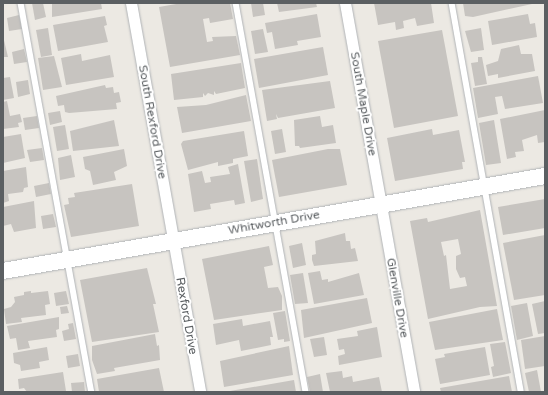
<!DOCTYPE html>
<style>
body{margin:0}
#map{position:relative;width:548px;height:395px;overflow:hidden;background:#ece9e3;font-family:"Varela Round",sans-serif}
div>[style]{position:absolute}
.building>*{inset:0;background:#c7c4c0}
.roads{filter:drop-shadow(0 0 1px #b0b3b6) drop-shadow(0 0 1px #b0b3b6)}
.lane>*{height:5.5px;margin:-2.75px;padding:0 2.75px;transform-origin:2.75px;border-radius:2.75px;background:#fff}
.street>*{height:11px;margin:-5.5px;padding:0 5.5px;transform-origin:5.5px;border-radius:5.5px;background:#fff}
.secondary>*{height:16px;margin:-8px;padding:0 8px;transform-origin:8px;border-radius:8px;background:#fff}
span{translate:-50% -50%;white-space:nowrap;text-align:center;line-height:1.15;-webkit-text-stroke:4px #fff;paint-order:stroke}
.street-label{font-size:12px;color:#5b5f62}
.frame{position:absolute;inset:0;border:4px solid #5b5f62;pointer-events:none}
</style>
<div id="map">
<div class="building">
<i style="clip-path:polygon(32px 3px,43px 3px,46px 17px,35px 20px)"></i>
<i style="clip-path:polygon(52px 3px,101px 3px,102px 9px,52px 17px)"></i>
<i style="clip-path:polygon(182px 3px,230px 3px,233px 19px,210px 23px,209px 18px,203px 19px,207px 42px,213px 41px,212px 37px,236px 36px,240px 55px,170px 67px,159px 7px)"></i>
<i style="clip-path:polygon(251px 3px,263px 3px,265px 15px,253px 17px)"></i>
<i style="clip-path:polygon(277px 3px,316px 3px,317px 7px,279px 12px)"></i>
<i style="clip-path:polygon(374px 3px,431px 3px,434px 23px,417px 26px,415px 18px,403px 21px,404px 28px,396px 30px,395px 22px,378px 25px)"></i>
<i style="clip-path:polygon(463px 3px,532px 3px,532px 4px,473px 17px,465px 16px)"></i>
<i style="clip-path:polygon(317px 14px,321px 37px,297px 41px,298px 45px,275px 49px,272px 32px,267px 33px,265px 23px)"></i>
<i style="clip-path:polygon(528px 14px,530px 24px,535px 23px,537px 37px,492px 45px,488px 21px)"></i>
<i style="clip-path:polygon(19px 15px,22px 29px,9px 31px,7px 18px)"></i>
<i style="clip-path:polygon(105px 16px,107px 25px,104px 26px,108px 42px,58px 51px,53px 25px)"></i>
<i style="clip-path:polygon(48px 28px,52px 55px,41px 57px,36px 30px)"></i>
<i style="clip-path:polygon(481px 28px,484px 50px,471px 52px,465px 31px)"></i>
<i style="clip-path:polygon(263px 29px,268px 52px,255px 54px,251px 31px)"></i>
<i style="clip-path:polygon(442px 30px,458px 116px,394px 128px,378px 41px)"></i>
<i style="clip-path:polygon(3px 36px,8px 57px,3px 57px)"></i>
<i style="clip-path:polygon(519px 45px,521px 54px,532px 54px,535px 71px,498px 78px,498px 74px,488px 76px,486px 65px,498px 61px,501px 49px)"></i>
<i style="clip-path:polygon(323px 47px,328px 75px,259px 88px,254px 59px)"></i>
<i style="clip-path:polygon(24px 49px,27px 62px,14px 64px,12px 52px)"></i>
<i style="clip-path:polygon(81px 54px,82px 61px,110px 55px,114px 77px,66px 85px,61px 58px)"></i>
<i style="clip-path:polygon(54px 56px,62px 87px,43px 90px,38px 58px)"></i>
<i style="clip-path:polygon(478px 57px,482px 57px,487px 84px,475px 86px,471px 63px,478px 62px)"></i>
<i style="clip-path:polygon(241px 63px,245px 88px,216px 94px,214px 91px,214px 95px,208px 93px,205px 96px,203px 93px,203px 97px,174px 100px,171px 74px)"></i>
<i style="clip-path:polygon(538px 76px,543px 103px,505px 109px,502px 96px,495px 97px,498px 114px,478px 118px,473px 88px)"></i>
<i style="clip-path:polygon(10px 77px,14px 98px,3px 100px,3px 78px)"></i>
<i style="clip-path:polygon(28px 80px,30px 94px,18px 97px,16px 82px)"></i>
<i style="clip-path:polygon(330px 81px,335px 108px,278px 118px,276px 114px,277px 119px,267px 121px,262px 90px)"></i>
<i style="clip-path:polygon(105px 85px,106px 88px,113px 87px,114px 93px,119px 92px,121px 102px,116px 103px,117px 109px,69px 113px,65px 112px,64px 105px,58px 106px,56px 96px)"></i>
<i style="clip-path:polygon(246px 95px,251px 121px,182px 133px,177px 107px,206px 105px)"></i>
<i style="clip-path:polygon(7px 101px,10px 116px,20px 114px,22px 122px,18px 123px,19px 127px,3px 129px,3px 102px)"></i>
<i style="clip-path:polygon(545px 110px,545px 142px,538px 143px,537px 135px,522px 140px,524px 151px,515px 152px,516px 157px,507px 159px,500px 119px)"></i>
<i style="clip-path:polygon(60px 111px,62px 122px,50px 125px,48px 113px)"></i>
<i style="clip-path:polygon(37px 116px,39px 128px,25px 130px,23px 118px)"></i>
<i style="clip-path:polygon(320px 116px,322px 127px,333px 125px,336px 143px,300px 148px,299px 146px,295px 146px,294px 120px)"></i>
<i style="clip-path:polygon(114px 120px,119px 146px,73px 151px,70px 131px)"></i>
<i style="clip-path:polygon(494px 120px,501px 163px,486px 165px,479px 123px)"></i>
<i style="clip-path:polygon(65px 125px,69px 149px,57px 151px,53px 127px)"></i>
<i style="clip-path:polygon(282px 129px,286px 152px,275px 154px,271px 131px)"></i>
<i style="clip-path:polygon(432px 129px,433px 135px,459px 130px,465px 162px,462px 162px,463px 169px,395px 181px,387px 138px)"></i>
<i style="clip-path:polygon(244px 131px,248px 156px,233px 159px,233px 163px,218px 166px,218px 162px,188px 170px,181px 144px,183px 141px)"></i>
<i style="clip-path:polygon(21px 134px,25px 158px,3px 163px,3px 137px)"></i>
<i style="clip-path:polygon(42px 148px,44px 160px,30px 162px,27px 150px)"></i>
<i style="clip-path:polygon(124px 149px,127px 166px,114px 172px,116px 180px,93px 185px,90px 171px,85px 169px,83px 157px)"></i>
<i style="clip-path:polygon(328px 149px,340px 149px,347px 185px,279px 197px,272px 160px)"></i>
<i style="clip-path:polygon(71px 155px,75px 177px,60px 180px,58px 158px)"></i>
<i style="clip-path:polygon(257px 159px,263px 199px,251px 202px,244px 161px)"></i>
<i style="clip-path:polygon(238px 164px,245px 203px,235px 205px,234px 200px,210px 204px,211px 209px,194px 212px,188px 174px,202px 171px,205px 183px,211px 182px,210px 177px,230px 174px,228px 167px)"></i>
<i style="clip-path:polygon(26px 167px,28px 187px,24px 188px,23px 192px,8px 194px,9px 201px,3px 203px,3px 171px)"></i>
<i style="clip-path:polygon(49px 183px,51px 194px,36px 197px,34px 186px)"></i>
<i style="clip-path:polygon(132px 184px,139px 226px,71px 237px,64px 205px,69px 204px,68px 198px,75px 197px,74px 193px)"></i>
<i style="clip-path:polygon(545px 199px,545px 228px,503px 235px,498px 207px)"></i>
<i style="clip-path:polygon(34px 201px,36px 228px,14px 232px,11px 224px,3px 226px,3px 207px)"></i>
<i style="clip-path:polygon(evenodd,480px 210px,497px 306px,480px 307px,428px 319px,410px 221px,427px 218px,428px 222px,480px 210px,458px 239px,461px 254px,456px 256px,456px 269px,460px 278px,465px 277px,467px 286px,450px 289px,446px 255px,444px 256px,441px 242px,458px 239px)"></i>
<i style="clip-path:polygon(53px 214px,56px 227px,43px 229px,41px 216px)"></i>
<i style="clip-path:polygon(345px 233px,346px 241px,350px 241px,351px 249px,355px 248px,358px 261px,314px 266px,312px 260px,312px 255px,316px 254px,315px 241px)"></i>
<i style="clip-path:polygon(545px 235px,545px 295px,514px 300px,503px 243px)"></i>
<i style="clip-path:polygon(302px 243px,306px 265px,293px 268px,289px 246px)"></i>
<i style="clip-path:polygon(269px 246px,273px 265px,264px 267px,268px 288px,278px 287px,282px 296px,282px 310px,214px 320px,202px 259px)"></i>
<i style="clip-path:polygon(147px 268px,156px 304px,153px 304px,159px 332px,92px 342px,80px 280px)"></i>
<i style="clip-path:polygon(320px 271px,322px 280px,328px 279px,328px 282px,359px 273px,364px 295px,314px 304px,308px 273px)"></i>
<i style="clip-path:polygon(303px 273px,308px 303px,295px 304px,290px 275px)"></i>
<i style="clip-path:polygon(31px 291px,31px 293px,48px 291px,50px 304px,45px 305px,46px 315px,21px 318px,22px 322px,6px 324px,4px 309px,11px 307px,15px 302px,14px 297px,24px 295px,24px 292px)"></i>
<i style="clip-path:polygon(66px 291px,69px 304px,56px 306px,54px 293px)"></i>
<i style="clip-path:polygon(367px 298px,372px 323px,304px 338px,301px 310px)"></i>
<i style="clip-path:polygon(545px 301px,545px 333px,538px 334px,532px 304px)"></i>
<i style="clip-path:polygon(527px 303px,533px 336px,517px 340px,511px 306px)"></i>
<i style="clip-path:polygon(67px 306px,69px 313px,61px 314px,60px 307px)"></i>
<i style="clip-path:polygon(497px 309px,503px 340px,435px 350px,429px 322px)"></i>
<i style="clip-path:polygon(285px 311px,290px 341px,284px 342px,284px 339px,278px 340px,273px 313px)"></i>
<i style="clip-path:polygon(59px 317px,59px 329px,56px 330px,57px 337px,28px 341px,30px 348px,18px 350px,16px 338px,10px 339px,7px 326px)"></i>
<i style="clip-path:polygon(242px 319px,243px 326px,270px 321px,273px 337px,270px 337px,271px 345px,241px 351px,239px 340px,216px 345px,213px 324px)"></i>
<i style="clip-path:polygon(73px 323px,76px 339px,64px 341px,62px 331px,69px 329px,68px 324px)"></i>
<i style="clip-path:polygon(377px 327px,382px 357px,339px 365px,338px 356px,345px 354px,344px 349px,339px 350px,337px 339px,358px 336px,357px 331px)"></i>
<i style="clip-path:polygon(155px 334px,157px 346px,159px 345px,160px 360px,114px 368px,115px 371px,97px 374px,92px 360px,92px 346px)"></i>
<i style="clip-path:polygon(545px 336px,545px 366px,525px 369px,521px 340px)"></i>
<i style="clip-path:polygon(324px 337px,327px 355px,314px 357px,310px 339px)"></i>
<i style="clip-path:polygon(505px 342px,511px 373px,493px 377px,491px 367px,494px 366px,490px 344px)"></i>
<i style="clip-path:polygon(289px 346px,293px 375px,224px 387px,220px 361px)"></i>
<i style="clip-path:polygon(47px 347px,49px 360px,39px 362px,40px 368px,21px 371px,20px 365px,14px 363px,13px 353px)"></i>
<i style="clip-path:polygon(485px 347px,490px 375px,440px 384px,435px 359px,445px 357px,444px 354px)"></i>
<i style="clip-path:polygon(78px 354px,80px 366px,68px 368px,66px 356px)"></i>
<i style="clip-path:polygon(159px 368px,164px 392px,99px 392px,97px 379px)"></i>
<i style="clip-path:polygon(537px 370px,541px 392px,529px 392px,525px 373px)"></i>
<i style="clip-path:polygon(342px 371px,343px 378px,352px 376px,353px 382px,379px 377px,382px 392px,330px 392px,326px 373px)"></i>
<i style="clip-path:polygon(63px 372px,66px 391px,27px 392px,24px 388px,19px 389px,18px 379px)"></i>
<i style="clip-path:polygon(320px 374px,323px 392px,310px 392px,307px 377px)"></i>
<i style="clip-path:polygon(509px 376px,512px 392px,441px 392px,440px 388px)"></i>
<i style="clip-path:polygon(294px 380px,296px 392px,230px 392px,230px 391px)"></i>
<i style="clip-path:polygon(84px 382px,85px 392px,72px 392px,71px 383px)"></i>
</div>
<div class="roads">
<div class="lane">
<i style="left:21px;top:3px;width:395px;rotate:79.7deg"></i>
<i style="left:236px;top:3px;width:395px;rotate:79.8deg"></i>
<i style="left:452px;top:3px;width:395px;rotate:79.9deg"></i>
</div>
<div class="street">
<i style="left:131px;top:3px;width:395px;rotate:79.9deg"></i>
<i style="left:345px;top:3px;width:395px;rotate:79.9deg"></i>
</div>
<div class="secondary">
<i style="left:3px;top:271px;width:550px;rotate:-9.94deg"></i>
</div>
</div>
<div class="street-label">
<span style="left:363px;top:104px;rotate:80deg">South Maple Drive</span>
<span style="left:152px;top:122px;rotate:80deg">South Rexford Drive</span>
<span style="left:274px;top:223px;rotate:-10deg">Whitworth Drive</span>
<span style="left:397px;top:298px;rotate:80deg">Glenville Drive</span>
<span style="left:186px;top:316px;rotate:80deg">Rexford Drive</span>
</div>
<div class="frame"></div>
</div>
